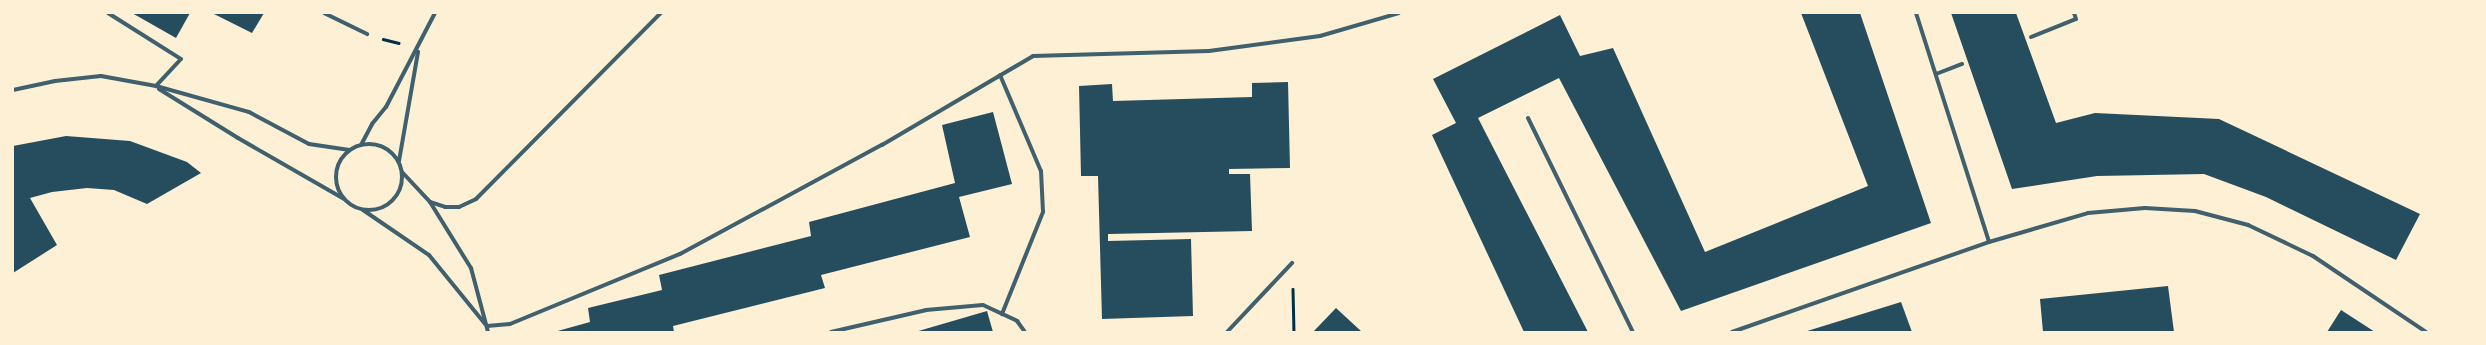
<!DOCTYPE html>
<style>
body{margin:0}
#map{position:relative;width:2486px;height:345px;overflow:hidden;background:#fdf0d5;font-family:Poppins,sans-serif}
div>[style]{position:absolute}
.building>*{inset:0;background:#264d5e}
.path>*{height:2.5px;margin:-1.25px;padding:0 1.25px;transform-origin:1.25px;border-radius:1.25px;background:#003049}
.minor>*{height:4px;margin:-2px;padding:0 2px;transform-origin:2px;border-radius:2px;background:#3f606c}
.minor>.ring{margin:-2px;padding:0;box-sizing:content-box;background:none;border:4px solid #3f606c;border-radius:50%}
span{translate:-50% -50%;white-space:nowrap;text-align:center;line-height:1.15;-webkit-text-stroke:3px #fdf0d5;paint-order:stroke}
.frame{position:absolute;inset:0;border:14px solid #fdf0d5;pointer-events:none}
</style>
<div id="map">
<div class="building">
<i style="clip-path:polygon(132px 13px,190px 13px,176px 38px)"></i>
<i style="clip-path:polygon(212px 13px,264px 13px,252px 33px)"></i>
<i style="clip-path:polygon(1801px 13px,1860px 13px,1931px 223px,1681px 311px,1559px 78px,1478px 118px,1588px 332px,1524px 332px,1432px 135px,1456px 123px,1433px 79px,1560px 15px,1580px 56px,1613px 48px,1705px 252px,1868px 186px)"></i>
<i style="clip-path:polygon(1951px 13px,2016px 13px,2056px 123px,2095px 113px,2219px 119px,2420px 214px,2396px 260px,2266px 197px,2204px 174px,2097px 176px,2012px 189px)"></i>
<i style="clip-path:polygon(1288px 82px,1290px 168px,1229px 169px,1229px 174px,1250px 174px,1252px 231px,1108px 234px,1108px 241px,1191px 239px,1193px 316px,1102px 319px,1098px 176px,1081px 176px,1079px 86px,1112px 84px,1113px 101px,1252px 97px,1252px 83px)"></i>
<i style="clip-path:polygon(993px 112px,1012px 184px,959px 197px,970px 237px,821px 275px,825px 288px,673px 326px,674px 332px,554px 332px,590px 322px,588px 308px,662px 290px,659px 275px,811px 236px,809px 222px,955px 183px,942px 125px)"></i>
<i style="clip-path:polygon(66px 136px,130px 141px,187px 162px,201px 173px,147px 204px,114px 190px,87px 188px,52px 192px,30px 198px,57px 245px,13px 273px,13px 146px)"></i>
<i style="clip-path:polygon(2168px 286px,2174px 332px,2043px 332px,2040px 299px)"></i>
<i style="clip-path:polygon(1901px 302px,1912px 332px,1804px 332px)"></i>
<i style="clip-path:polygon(1336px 308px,1362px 332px,1313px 332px)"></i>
<i style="clip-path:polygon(2341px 310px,2375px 332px,2327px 332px)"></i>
<i style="clip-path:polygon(987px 311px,993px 332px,915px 332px)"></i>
</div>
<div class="path">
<i style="left:383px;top:39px;width:16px;rotate:14deg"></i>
<i style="left:1293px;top:289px;width:43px;rotate:88.7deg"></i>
</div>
<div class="minor">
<i style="left:108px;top:13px;width:86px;rotate:32.2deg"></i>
<i style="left:181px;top:59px;width:37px;rotate:133deg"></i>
<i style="left:324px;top:13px;width:48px;rotate:26deg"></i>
<i style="left:1916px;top:13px;width:240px;rotate:72.3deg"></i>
<i style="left:2031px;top:37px;width:48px;rotate:-21.8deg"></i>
<i style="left:2076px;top:19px;width:6px;rotate:-108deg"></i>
<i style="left:1936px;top:74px;width:28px;rotate:-21deg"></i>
<i style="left:1000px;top:75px;width:104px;rotate:66.9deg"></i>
<i style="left:1041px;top:171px;width:41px;rotate:87.2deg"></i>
<i style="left:1043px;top:212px;width:110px;rotate:111.9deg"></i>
<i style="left:159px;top:89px;width:93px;rotate:31.8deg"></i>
<i style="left:238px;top:138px;width:122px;rotate:29.9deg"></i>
<i style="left:13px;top:90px;width:43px;rotate:-12.1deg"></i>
<i style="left:55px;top:81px;width:46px;rotate:-6.2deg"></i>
<i style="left:101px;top:76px;width:56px;rotate:10.3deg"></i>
<i style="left:156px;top:86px;width:97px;rotate:15.6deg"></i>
<i style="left:249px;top:112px;width:68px;rotate:28.1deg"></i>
<i style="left:309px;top:144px;width:41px;rotate:8.3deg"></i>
<i style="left:1528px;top:118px;width:238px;rotate:63.9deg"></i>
<i class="ring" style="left:336px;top:144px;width:62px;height:62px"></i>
<i style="left:361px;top:145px;width:24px;rotate:-62deg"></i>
<i style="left:372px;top:124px;width:22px;rotate:-51deg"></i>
<i style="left:386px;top:107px;width:106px;rotate:-62.5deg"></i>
<i style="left:399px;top:161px;width:111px;rotate:-80.1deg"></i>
<i style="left:402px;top:172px;width:41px;rotate:47deg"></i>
<i style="left:430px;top:202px;width:78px;rotate:58.2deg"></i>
<i style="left:471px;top:268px;width:66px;rotate:75.1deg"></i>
<i style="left:430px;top:202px;width:16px;rotate:18deg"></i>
<i style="left:445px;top:207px;width:14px"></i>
<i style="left:459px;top:207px;width:19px;rotate:-25deg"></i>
<i style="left:476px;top:199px;width:262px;rotate:-45.2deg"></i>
<i style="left:363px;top:210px;width:80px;rotate:34.3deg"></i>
<i style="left:429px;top:255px;width:89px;rotate:50.9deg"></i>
<i style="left:487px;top:326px;width:23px;rotate:-5deg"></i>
<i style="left:510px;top:324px;width:184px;rotate:-22.4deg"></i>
<i style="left:680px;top:254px;width:230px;rotate:-28.4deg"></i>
<i style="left:882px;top:145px;width:175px;rotate:-30.5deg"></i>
<i style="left:1033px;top:56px;width:176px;rotate:-1.6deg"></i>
<i style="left:1209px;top:51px;width:112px;rotate:-7.7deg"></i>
<i style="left:1320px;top:36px;width:82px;rotate:-16.2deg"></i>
<i style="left:831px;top:332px;width:98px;rotate:-13deg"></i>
<i style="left:926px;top:310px;width:57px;rotate:-5deg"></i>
<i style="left:983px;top:305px;width:38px;rotate:25deg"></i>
<i style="left:1017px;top:321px;width:14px;rotate:54deg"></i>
<i style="left:1227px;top:332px;width:95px;rotate:-46.7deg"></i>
<i style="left:1732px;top:332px;width:272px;rotate:-19.3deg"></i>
<i style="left:1989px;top:242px;width:103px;rotate:-16.3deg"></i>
<i style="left:2088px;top:213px;width:57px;rotate:-5deg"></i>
<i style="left:2145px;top:208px;width:50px;rotate:3.4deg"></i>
<i style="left:2195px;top:211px;width:55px;rotate:14.8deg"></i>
<i style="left:2248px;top:225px;width:72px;rotate:25.5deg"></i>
<i style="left:2313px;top:256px;width:136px;rotate:33.9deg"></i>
</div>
<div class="frame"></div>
</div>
